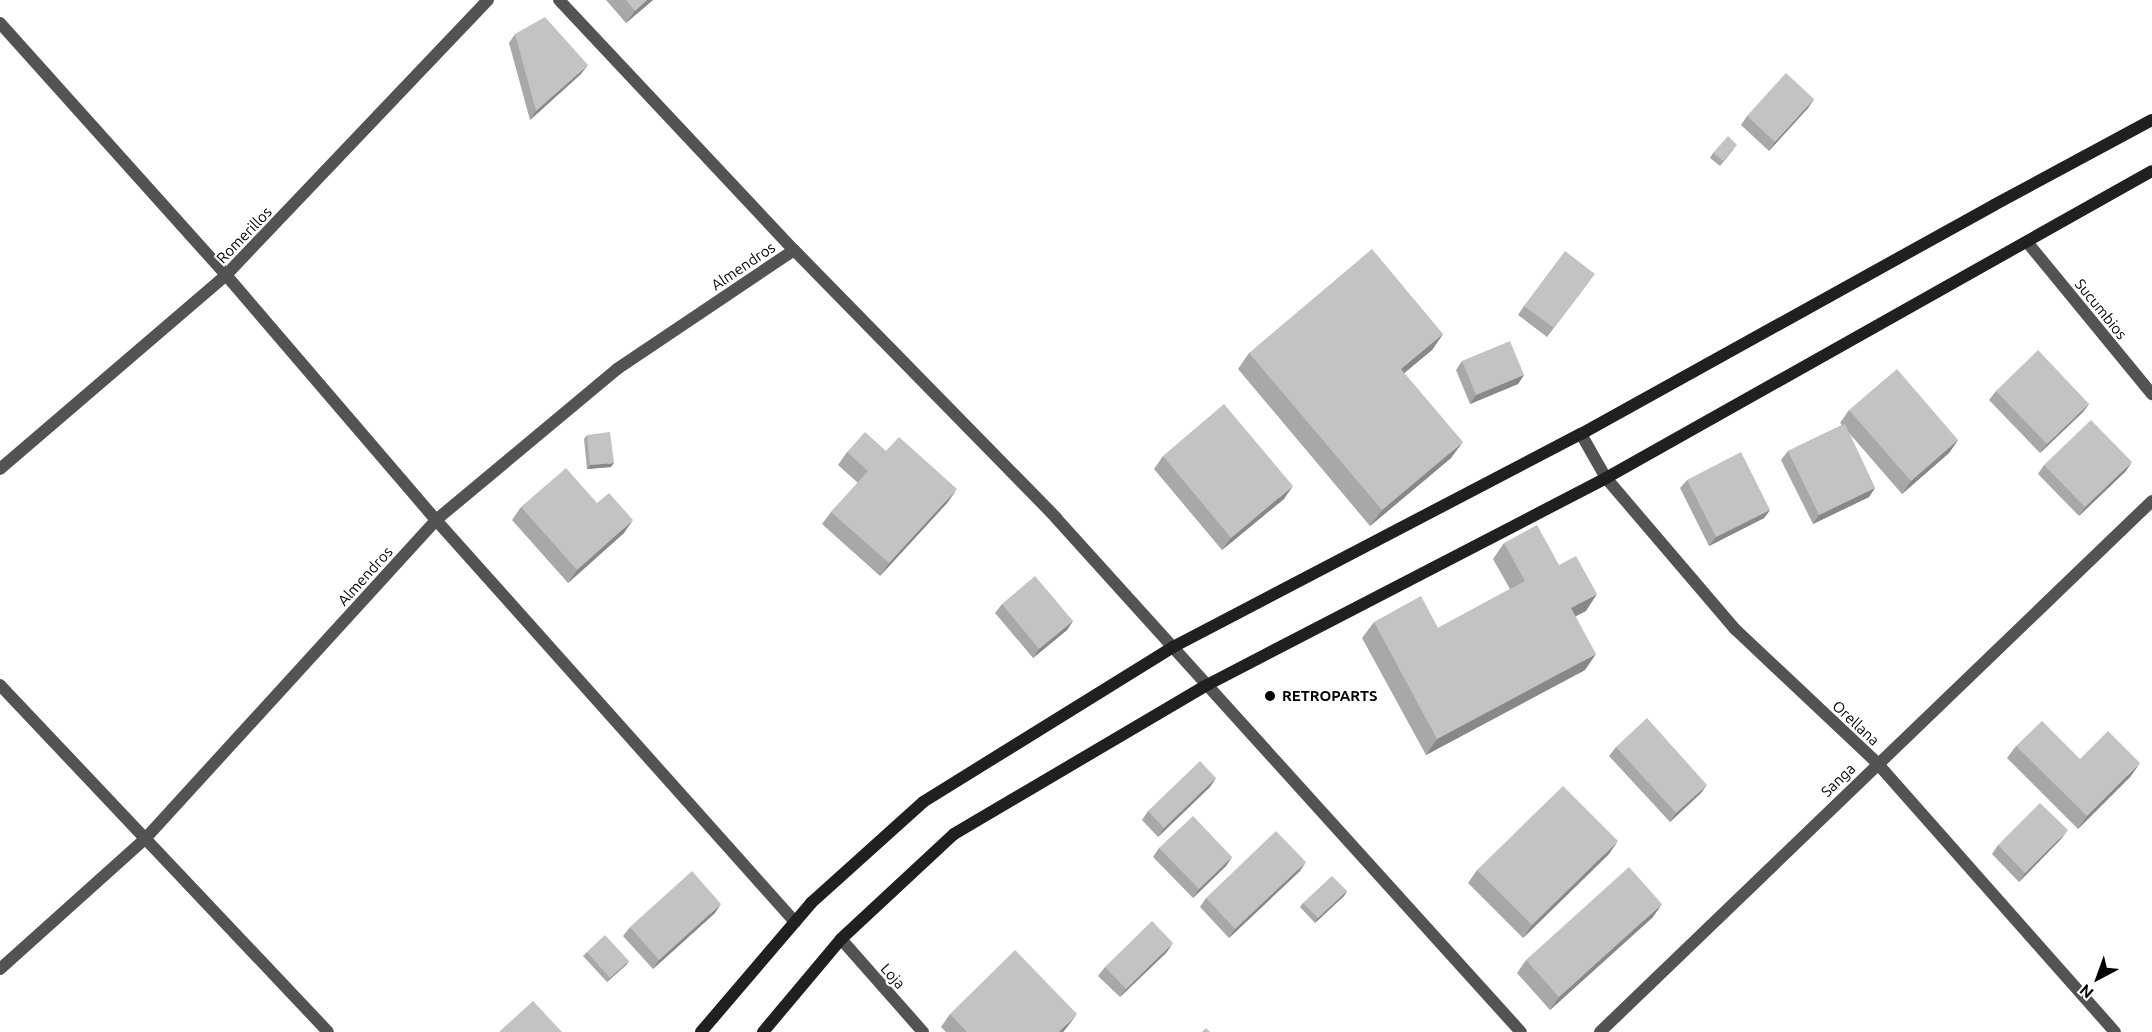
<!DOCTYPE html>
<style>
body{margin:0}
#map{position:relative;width:2152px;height:1032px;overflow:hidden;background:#fff;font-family:Ubuntu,sans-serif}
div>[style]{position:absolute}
.street>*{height:12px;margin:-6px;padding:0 6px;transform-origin:6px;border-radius:6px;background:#535353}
.secondary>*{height:12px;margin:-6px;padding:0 6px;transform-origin:6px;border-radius:6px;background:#202020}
.wall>*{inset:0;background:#a8a8a8}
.shaded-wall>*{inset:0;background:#888}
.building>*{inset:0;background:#c3c3c3}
.dots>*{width:16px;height:16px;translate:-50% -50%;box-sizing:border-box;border:3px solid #fff;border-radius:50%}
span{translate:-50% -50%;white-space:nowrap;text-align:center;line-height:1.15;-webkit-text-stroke:4.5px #fff;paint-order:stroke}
.street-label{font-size:15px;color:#000}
.poi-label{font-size:15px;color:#000;font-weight:700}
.left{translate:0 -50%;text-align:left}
.north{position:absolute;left:2068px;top:948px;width:60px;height:60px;-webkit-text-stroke:4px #fff;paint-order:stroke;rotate:221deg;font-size:16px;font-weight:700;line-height:24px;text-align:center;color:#000}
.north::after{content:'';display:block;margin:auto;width:21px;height:27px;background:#000;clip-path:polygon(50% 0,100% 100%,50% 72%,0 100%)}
</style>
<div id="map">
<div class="street">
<i style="left:559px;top:0;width:343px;rotate:46.8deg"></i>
<i style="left:794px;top:250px;width:375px;rotate:45.6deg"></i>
<i style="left:1056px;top:518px;width:693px;rotate:47.87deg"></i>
<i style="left:0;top:23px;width:338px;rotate:48.1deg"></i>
<i style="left:226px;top:275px;width:323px;rotate:49.4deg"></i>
<i style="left:436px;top:520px;width:539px;rotate:48.23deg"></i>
<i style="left:2027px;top:242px;width:197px;rotate:50.6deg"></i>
<i style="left:1581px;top:434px;width:51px;rotate:60.4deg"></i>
<i style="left:1606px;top:478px;width:199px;rotate:49.5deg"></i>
<i style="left:1735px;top:629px;width:195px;rotate:43.3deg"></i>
<i style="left:1877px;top:763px;width:359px;rotate:48.5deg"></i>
<i style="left:0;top:469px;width:298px;rotate:-40.6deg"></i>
<i style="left:226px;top:275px;width:380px;rotate:-46.4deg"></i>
<i style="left:0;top:685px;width:477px;rotate:46.6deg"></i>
<i style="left:841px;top:939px;width:124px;rotate:48.6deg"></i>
<i style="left:0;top:969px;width:193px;rotate:-41.9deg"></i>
<i style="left:144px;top:840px;width:433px;rotate:-47.6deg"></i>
<i style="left:436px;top:520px;width:236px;rotate:-39.8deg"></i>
<i style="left:617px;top:369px;width:213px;rotate:-33.9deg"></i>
<i style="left:1600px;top:1032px;width:766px;rotate:-43.89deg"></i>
</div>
<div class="secondary">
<i style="left:701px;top:1032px;width:170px;rotate:-49.5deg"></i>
<i style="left:811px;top:903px;width:151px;rotate:-42deg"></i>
<i style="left:923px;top:802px;width:294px;rotate:-31.8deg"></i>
<i style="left:1173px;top:647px;width:460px;rotate:-27.6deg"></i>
<i style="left:1581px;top:434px;width:472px;rotate:-29deg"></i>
<i style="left:1994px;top:205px;width:179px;rotate:-28.3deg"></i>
<i style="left:763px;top:1032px;width:121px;rotate:-50deg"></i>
<i style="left:841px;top:939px;width:154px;rotate:-42.9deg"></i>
<i style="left:954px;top:834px;width:294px;rotate:-30.5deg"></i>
<i style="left:1207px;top:685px;width:449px;rotate:-27.4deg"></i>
<i style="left:1606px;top:478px;width:626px;rotate:-29.35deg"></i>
</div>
<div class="wall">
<i style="clip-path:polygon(606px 0,653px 0,626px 23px)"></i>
<i style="clip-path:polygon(515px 34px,581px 74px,530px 120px,509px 43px)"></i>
<i style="clip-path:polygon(1814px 99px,1808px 108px,1769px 151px,1741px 125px,1747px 116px)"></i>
<i style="clip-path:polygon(1734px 149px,1720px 166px,1710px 158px,1713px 153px)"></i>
<i style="clip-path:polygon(1588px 283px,1547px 337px,1518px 315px,1524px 306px)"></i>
<i style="clip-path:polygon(1443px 334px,1432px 350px,1404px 373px,1451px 458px,1370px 526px,1238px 369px,1249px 353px)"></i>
<i style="clip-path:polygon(1462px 361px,1524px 375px,1518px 384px,1470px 404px,1456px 370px)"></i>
<i style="clip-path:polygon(1996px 391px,2089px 404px,2083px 412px,2040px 453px,1989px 400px)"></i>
<i style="clip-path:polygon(1849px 410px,1958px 440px,1949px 453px,1902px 494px,1849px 433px,1875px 488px,1869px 497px,1813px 524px,1781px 460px,1788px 451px,1842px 425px,1840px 423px)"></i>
<i style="clip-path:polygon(587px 435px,611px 467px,587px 469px,584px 439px)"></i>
<i style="clip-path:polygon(886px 451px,948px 502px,880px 576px,822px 524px,831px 512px,858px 483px,838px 465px,847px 452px)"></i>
<i style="clip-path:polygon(1163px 456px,1284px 499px,1222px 550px,1154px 469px)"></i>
<i style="clip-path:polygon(2044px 465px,2126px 471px,2079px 516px,2038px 474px)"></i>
<i style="clip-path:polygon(1687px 480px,1770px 510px,1764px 518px,1709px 546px,1680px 488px)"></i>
<i style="clip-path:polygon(521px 507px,624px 533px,568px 583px,512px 520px)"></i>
<i style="clip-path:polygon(1504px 543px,1559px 565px,1586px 611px,1576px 616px,1585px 670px,1426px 755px,1362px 638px,1374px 622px,1438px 628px,1510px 589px,1493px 559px)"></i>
<i style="clip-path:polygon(1002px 604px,1073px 621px,1067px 630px,1033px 658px,995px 613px)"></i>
<i style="clip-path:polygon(2016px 746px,2080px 759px,2131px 776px,2078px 829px,2007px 758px)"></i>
<i style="clip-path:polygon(1616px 747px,1701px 793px,1670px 822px,1609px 756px)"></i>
<i style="clip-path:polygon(1216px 778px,1210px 787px,1158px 837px,1142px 820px,1148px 811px)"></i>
<i style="clip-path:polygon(2061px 839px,2019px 882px,1992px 854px,1998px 845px)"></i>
<i style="clip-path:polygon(1159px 848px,1232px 857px,1226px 866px,1193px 898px,1153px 857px)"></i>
<i style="clip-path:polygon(1609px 854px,1523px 938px,1468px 883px,1477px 870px)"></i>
<i style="clip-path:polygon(1300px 871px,1229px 938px,1200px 907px,1206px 898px)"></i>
<i style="clip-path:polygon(1347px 891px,1344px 896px,1315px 923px,1300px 907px,1303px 903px)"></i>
<i style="clip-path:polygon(715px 913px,653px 969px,623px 936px,630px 927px)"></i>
<i style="clip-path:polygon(1653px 917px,1550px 1010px,1517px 973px,1526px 960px)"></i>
<i style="clip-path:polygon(587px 952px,629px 961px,626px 965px,607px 982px,583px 956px)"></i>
<i style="clip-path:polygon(1167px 952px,1120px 997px,1098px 976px,1105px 967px)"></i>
<i style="clip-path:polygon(950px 1014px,1068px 1026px,1063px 1032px,946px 1032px,941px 1027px)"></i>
</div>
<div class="shaded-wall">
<i style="clip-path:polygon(647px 0,653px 0,626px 23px,635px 11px)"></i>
<i style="clip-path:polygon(588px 65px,581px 74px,530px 120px,536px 111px)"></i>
<i style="clip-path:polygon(1814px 99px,1808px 108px,1769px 151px,1775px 142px)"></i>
<i style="clip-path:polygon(1443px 334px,1432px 350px,1390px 385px,1401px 369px)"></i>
<i style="clip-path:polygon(1524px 375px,1518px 384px,1470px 404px,1476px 395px)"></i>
<i style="clip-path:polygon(2089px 404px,2083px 412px,2040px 453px,2047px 444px)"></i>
<i style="clip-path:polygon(1958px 440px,1949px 453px,1902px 494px,1911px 481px)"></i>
<i style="clip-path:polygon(1463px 442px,1451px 458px,1370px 526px,1382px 510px)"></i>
<i style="clip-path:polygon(2132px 462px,2126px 471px,2079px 516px,2085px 507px)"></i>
<i style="clip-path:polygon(614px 463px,611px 467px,587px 469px,590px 465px)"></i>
<i style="clip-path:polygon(1293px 486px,1284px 499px,1222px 550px,1231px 538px)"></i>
<i style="clip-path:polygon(1875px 488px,1869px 497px,1813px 524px,1819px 515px)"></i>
<i style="clip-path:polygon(957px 489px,948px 502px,880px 576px,889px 563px)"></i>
<i style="clip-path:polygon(1770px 510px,1764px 518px,1709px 546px,1716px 537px)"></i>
<i style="clip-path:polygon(633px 520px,624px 533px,568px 583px,577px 570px)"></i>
<i style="clip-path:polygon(1597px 594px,1586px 611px,1560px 624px,1571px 608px)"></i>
<i style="clip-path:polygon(1073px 621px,1067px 630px,1033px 658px,1039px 649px)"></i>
<i style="clip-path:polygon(1596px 654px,1585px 670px,1426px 755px,1437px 739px)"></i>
<i style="clip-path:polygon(2140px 763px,2131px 776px,2078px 829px,2087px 816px)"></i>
<i style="clip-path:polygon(1216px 778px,1210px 787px,1158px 837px,1164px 828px)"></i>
<i style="clip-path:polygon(1707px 785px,1701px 793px,1670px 822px,1676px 813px)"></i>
<i style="clip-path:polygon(2068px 830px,2061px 839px,2019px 882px,2025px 873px)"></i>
<i style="clip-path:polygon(1618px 841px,1609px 854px,1523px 938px,1532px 925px)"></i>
<i style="clip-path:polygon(1232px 857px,1226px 866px,1193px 898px,1199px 889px)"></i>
<i style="clip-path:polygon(1306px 862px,1300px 871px,1229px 938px,1235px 929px)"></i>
<i style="clip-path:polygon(1347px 891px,1344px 896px,1315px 923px,1318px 918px)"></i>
<i style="clip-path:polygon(721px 904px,715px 913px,653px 969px,659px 960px)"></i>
<i style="clip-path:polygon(1662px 904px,1653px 917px,1550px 1010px,1559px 997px)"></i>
<i style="clip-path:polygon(1173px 943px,1167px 952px,1120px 997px,1126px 989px)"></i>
<i style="clip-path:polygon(629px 961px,626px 965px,607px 982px,610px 978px)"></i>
<i style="clip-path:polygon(1077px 1014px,1068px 1026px,1063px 1032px,1059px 1032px)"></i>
</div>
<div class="building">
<i style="clip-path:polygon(626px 0,647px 0,635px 11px)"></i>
<i style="clip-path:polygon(545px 17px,588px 65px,536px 111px,515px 34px)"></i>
<i style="clip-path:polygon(1786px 73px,1814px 99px,1775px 142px,1747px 116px)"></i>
<i style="clip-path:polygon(1728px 136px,1737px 145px,1723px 161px,1713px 153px)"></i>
<i style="clip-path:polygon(1372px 249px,1443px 334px,1401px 369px,1463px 442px,1382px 510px,1249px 353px)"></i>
<i style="clip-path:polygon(1565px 251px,1595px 274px,1554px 328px,1524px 306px)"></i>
<i style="clip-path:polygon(1510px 341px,1524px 375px,1476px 395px,1462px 361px)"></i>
<i style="clip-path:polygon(2038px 350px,2089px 404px,2047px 444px,1996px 391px)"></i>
<i style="clip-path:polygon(1897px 369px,1958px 440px,1911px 481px,1849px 410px)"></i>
<i style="clip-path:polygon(1224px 404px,1293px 486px,1231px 538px,1163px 456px)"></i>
<i style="clip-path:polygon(2091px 420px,2132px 462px,2085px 507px,2044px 465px)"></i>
<i style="clip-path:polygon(1845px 424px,1875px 488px,1819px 515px,1788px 451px)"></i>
<i style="clip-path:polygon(610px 432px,614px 463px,590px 465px,587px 435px)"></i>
<i style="clip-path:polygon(865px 432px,886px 451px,899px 437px,957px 489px,889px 563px,831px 512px,868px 471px,847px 452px)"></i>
<i style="clip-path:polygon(1741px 452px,1770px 510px,1716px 537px,1687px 480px)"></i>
<i style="clip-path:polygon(566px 468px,597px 503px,609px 493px,633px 520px,577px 570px,521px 507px)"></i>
<i style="clip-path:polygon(1537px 525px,1559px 565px,1576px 556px,1597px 594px,1571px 608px,1596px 654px,1437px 739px,1374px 622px,1421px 596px,1438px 628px,1525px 581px,1504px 543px)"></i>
<i style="clip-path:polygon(1035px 576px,1073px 621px,1039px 649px,1002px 604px)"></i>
<i style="clip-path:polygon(1647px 718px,1707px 785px,1676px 813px,1616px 747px)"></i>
<i style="clip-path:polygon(2042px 721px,2080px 759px,2108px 731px,2140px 763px,2087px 816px,2016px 746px)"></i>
<i style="clip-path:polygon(1200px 761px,1216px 778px,1164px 828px,1148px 811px)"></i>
<i style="clip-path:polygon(1563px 786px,1618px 841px,1532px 925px,1477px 870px)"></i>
<i style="clip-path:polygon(2040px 803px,2068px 830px,2025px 873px,1998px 845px)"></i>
<i style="clip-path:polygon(1193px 816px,1232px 857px,1199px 889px,1159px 848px)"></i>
<i style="clip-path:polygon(1276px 831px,1306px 862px,1235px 929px,1206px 898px)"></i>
<i style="clip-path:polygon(1629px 867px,1662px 904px,1559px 997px,1526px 960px)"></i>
<i style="clip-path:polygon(692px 871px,721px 904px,659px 960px,630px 927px)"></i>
<i style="clip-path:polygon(1332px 876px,1347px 891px,1318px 918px,1303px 903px)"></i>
<i style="clip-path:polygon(1152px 921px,1173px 943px,1126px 989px,1105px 967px)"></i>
<i style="clip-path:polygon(605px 935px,629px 961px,610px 978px,587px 952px)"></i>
<i style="clip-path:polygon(1015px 950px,1077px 1014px,1059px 1032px,967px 1032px,950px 1014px)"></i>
<i style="clip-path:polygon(533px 1001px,562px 1032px,499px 1032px)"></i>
<i style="clip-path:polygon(1206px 1028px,1210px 1032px,1202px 1032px)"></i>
</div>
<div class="dots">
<i style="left:1270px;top:696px;background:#000"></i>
</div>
<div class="street-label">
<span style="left:244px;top:235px;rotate:-46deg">Romerillos</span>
<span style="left:743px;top:266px;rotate:-34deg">Almendros</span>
<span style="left:2101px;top:309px;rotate:51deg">Sucumbios</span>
<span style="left:365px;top:576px;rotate:-48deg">Almendros</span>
<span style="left:1856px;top:723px;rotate:43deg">Orellana</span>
<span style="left:1838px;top:780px;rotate:-44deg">Sanga</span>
<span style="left:893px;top:976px;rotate:48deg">Loja</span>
</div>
<div class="poi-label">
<span class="left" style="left:1282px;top:696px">RETROPARTS</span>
</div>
<div class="north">N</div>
</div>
